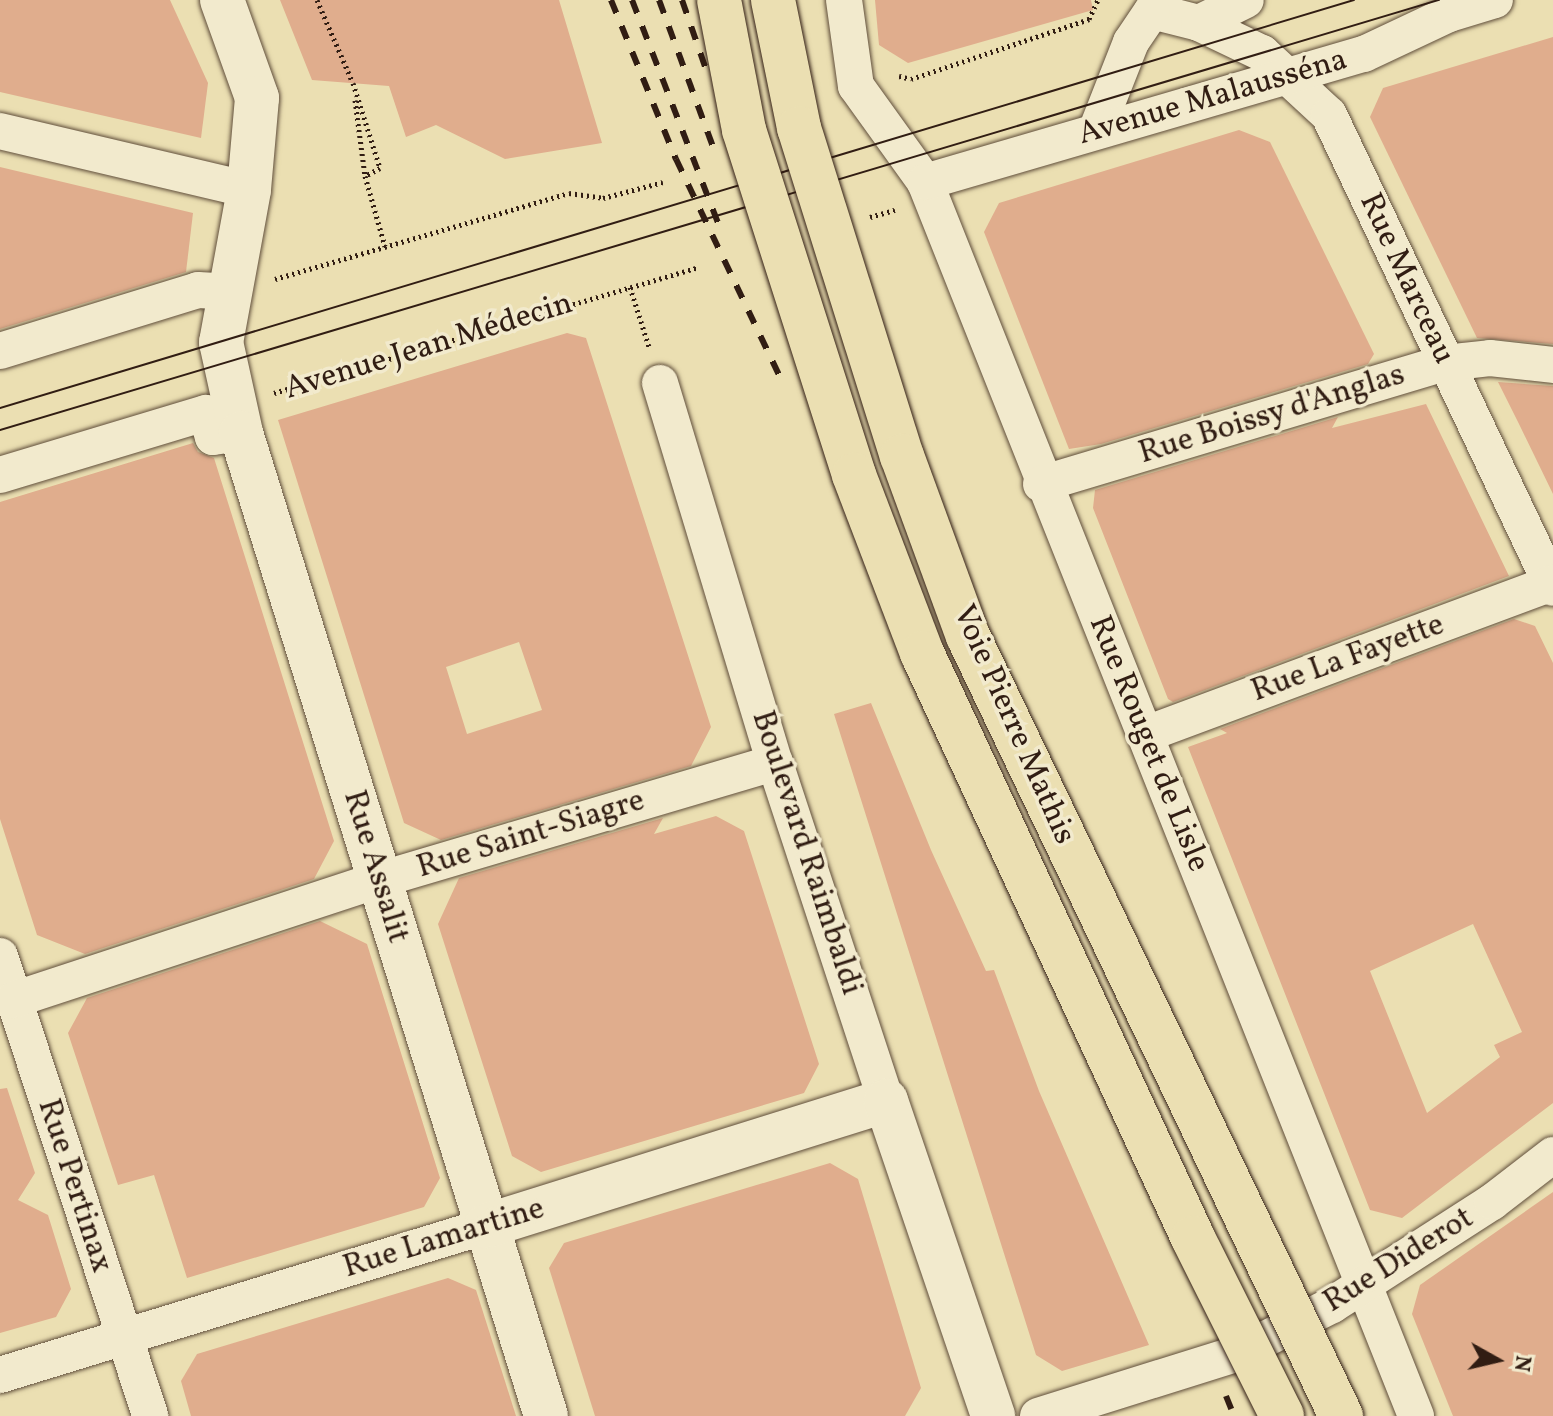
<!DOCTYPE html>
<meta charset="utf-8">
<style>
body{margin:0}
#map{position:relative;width:1553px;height:1416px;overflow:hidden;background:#ebdfb2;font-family:Vollkorn,serif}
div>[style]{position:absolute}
.building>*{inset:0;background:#e0ad8d}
.path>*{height:5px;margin-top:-2.5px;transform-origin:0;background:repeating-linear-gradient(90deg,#311d13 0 2px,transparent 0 6px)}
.roads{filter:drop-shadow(0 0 2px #604e3b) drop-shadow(0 0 2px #604e3b)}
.street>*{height:36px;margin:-18px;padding:0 18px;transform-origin:18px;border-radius:18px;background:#f2eacd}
.secondary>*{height:44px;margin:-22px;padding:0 22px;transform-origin:22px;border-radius:22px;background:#f2eacd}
.tram>*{height:2px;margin:-1px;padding:0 1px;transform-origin:1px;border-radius:1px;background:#311d13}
.rail>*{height:6px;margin-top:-3px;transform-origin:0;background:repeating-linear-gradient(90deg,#311d13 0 14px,transparent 0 28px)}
.bridges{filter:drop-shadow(0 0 2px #311d13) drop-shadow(0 0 2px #311d13)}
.highway-bridge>*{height:44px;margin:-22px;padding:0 22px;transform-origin:22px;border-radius:22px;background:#ebdfb2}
span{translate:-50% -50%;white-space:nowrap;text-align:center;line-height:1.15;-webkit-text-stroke:7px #f2eacd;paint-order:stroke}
.street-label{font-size:32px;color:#311d13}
.north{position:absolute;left:1457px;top:1320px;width:80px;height:80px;-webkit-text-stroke:6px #f2eacd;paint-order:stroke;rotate:98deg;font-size:22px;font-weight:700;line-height:32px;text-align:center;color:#311d13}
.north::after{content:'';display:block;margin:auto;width:28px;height:36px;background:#311d13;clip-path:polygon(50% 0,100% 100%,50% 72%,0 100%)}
</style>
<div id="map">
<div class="building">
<i style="clip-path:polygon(0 0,170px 0,208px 83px,201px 138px,0 92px)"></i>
<i style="clip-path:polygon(280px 0,559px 0,602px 143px,505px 159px,436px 125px,406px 137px,389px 86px,312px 80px)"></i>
<i style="clip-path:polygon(875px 0,1091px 0,1093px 10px,908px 63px,879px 45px)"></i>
<i style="clip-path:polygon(1553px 37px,1553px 344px,1477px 338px,1370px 117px,1383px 88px)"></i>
<i style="clip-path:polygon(1239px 130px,1270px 142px,1374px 354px,1368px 364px,1101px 444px,1069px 449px,984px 232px,999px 203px)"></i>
<i style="clip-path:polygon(0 167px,193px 213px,186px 272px,0 329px)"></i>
<i style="clip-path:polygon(evenodd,567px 333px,586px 338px,711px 727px,691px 766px,441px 840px,404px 823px,278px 420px,567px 333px,519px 642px,542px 710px,467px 734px,446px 667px,519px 642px)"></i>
<i style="clip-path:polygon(1498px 382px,1553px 386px,1553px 494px,1519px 424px)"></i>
<i style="clip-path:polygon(1426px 404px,1509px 576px,1173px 702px,1168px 699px,1093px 508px,1095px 490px,1338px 417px,1332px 428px)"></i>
<i style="clip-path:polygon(193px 443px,198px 452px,214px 458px,334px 841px,314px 879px,85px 954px,37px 935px,0 819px,0 502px)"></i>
<i style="clip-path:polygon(evenodd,1514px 619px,1535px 626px,1553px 663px,1553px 1103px,1402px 1218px,1370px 1210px,1188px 747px,1227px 733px,1220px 729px,1514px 619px,1473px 924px,1522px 1032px,1494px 1045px,1500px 1057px,1427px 1113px,1370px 971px,1473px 924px)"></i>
<i style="clip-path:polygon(871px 703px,931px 850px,986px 971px,994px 970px,1039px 1091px,1149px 1345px,1062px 1371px,1036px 1355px,834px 714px)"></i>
<i style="clip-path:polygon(716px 816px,744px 831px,819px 1064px,804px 1093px,541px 1172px,512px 1156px,438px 924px,459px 878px,663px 818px,654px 834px)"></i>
<i style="clip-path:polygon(320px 921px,367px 944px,440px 1178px,424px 1207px,187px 1278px,154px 1175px,118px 1185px,68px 1033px,87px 998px)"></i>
<i style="clip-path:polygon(7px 1088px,35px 1173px,18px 1200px,48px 1215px,71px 1289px,56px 1317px,0 1333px,0 1089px)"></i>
<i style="clip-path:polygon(830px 1163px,858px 1179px,921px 1388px,905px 1416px,595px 1416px,549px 1268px,564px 1243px)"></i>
<i style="clip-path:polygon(1553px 1192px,1553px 1416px,1453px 1416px,1412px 1314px,1420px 1285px)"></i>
<i style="clip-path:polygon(448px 1278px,476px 1290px,516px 1416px,191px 1416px,181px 1381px,197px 1354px)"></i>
</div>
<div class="path">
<i style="left:317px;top:0;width:90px;rotate:66.6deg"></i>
<i style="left:353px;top:83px;width:89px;rotate:72.4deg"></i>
<i style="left:380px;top:168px;width:17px;rotate:152deg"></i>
<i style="left:899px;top:76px;width:12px;rotate:14deg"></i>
<i style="left:911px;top:79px;width:188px;rotate:-18.6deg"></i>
<i style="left:1089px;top:19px;width:21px;rotate:-65deg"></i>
<i style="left:355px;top:100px;width:77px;rotate:82.5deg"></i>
<i style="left:365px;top:176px;width:73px;rotate:74.1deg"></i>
<i style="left:870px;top:217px;width:26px;rotate:-16deg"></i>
<i style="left:275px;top:279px;width:306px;rotate:-16.3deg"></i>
<i style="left:569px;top:193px;width:34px;rotate:8deg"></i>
<i style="left:603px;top:198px;width:62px;rotate:-14.9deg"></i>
<i style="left:630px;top:287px;width:63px;rotate:72.4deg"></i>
<i style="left:274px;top:393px;width:443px;rotate:-16.5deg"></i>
</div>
<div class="roads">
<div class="street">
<i style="left:844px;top:0;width:87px;rotate:82.1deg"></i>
<i style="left:856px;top:86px;width:118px;rotate:54.3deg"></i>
<i style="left:925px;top:182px;width:1328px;rotate:68.3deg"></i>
<i style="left:1152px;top:11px;width:49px;rotate:14.3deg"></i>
<i style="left:1199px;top:23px;width:70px;rotate:25.5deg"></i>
<i style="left:1262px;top:53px;width:91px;rotate:42.8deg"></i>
<i style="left:1329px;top:115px;width:523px;rotate:64.66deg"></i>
<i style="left:1199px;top:23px;width:52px;rotate:-26.1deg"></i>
<i style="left:0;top:131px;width:256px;rotate:13.3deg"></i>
<i style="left:1096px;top:131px;width:96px;rotate:-68.5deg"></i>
<i style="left:1131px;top:42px;width:37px;rotate:-56deg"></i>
<i style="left:925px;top:182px;width:457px;rotate:-16.3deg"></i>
<i style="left:1364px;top:54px;width:94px;rotate:-25.2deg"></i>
<i style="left:1449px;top:14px;width:48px;rotate:-16.9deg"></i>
<i style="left:0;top:351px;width:207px;rotate:-17.1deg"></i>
<i style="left:198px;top:290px;width:33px;rotate:3deg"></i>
<i style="left:660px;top:383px;width:397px;rotate:73.2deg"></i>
<i style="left:775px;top:763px;width:356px;rotate:71.8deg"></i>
<i style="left:0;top:475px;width:215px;rotate:-16.8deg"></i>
<i style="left:206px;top:413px;width:25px;rotate:74deg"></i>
<i style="left:213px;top:437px;width:28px;rotate:-8deg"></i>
<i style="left:1041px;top:484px;width:422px;rotate:-16.7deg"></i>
<i style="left:1445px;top:363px;width:45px;rotate:-6.3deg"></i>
<i style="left:1490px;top:358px;width:63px;rotate:6.3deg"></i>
<i style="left:1146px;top:734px;width:432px;rotate:-20.4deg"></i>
<i style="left:0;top:956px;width:484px;rotate:71.9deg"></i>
<i style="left:13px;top:1000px;width:385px;rotate:-18.2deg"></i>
<i style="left:379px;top:880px;width:413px;rotate:-16.5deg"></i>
<i style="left:0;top:1375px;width:508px;rotate:-17.04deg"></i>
<i style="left:1038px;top:1416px;width:207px;rotate:-17.4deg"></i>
<i style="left:1236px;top:1354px;width:108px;rotate:-27deg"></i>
<i style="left:1332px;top:1305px;width:190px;rotate:-32.8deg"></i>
<i style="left:1492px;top:1202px;width:77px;rotate:-37.6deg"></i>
</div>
<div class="secondary">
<i style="left:222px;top:0;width:104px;rotate:70.3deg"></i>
<i style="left:257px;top:98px;width:92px;rotate:95deg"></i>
<i style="left:249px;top:190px;width:155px;rotate:100.4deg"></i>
<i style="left:221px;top:342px;width:93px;rotate:77.6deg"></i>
<i style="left:241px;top:433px;width:1029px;rotate:72.76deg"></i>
<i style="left:486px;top:1226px;width:419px;rotate:-17.4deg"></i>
<i style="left:886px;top:1101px;width:333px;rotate:71.2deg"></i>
</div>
</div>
<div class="tram">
<i style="left:0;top:408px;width:1414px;rotate:-16.77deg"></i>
<i style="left:0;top:430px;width:1502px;rotate:-16.64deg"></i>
</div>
<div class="rail">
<i style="left:611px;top:0;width:172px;rotate:67.8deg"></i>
<i style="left:676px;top:159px;width:250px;rotate:64.5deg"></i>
<i style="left:632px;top:0;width:239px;rotate:68.9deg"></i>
<i style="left:659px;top:0;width:157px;rotate:69.8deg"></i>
<i style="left:682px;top:0;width:83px;rotate:70.9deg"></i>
<i style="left:1226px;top:1396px;width:22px;rotate:68deg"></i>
</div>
<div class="bridges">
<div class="highway-bridge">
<i style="left:719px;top:0;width:132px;rotate:79.1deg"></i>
<i style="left:744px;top:130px;width:362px;rotate:72.3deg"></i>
<i style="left:854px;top:475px;width:191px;rotate:69.1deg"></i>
<i style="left:922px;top:653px;width:645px;rotate:65.14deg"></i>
<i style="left:1193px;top:1238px;width:199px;rotate:63.4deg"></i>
<i style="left:773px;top:0;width:131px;rotate:78.5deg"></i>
<i style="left:799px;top:128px;width:344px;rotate:72.6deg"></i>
<i style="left:902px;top:456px;width:192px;rotate:69.9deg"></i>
<i style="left:968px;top:636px;width:865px;rotate:64.44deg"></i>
</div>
</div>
<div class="street-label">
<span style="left:1213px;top:98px;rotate:-16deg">Avenue Malausséna</span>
<span style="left:1406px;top:279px;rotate:65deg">Rue Marceau</span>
<span style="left:429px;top:347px;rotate:-17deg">Avenue Jean Médecin</span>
<span style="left:1272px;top:415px;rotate:-17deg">Rue Boissy d'Anglas</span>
<span style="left:1348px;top:659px;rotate:-20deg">Rue La Fayette</span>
<span style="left:1013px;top:725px;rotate:66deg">Voie Pierre Mathis</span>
<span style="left:1148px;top:744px;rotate:68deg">Rue Rouget de Lisle</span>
<span style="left:531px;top:835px;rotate:-17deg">Rue Saint-Siagre</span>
<span style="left:806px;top:853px;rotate:72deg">Boulevard Raimbaldi</span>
<span style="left:375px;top:867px;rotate:73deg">Rue Assalit</span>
<span style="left:74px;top:1186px;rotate:72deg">Rue Pertinax</span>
<span style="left:444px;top:1239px;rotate:-17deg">Rue Lamartine</span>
<span style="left:1399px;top:1261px;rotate:-32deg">Rue Diderot</span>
</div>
<div class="north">N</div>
</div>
